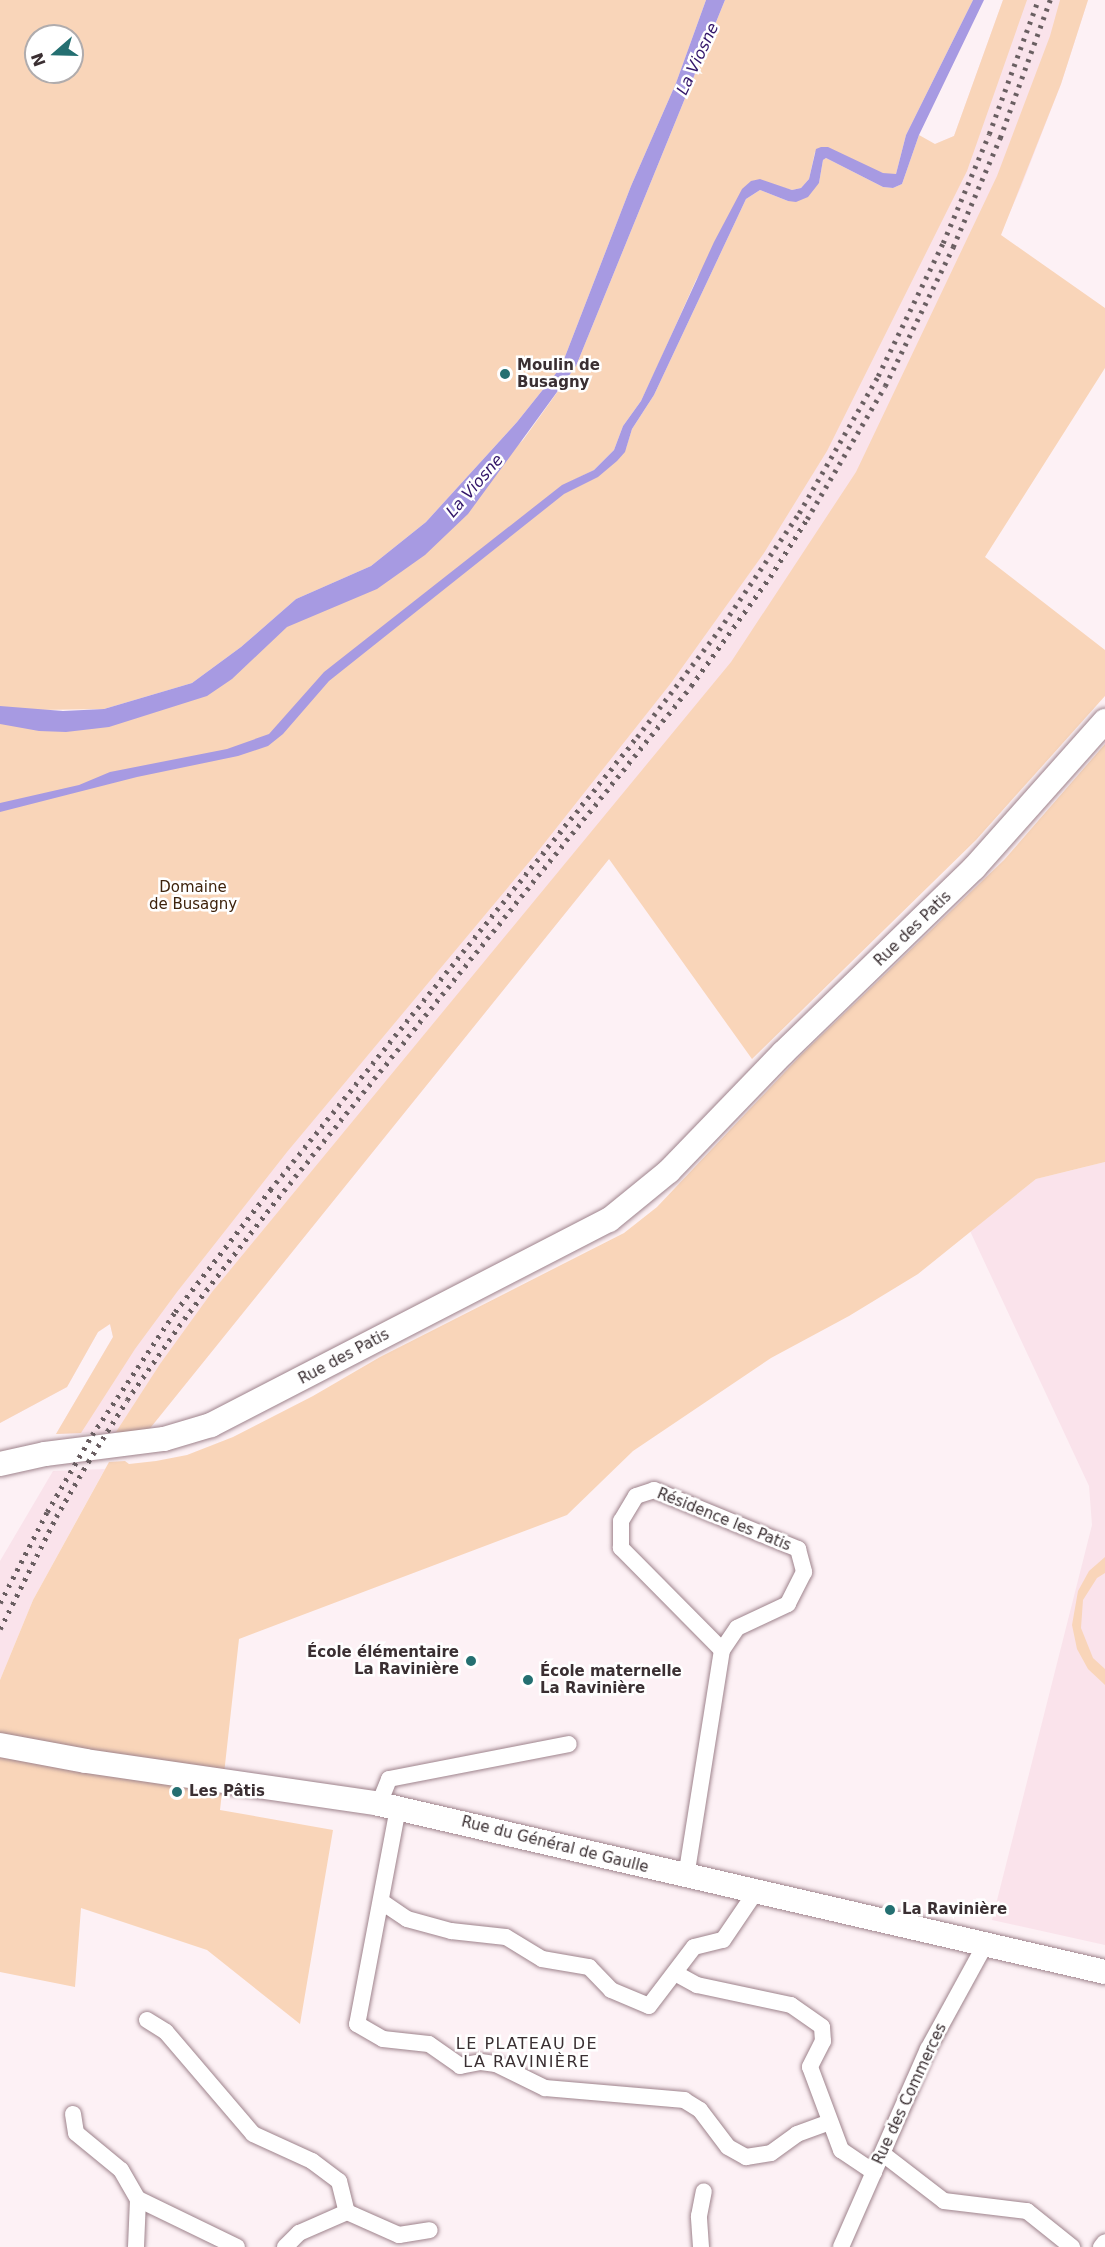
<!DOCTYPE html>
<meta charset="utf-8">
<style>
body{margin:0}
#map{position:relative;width:1105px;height:2247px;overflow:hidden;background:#fdf1f5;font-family:"DejaVu Sans",sans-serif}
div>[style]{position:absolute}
.built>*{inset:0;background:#fae3eb}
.green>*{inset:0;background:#f9d5b9}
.water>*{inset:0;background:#a79ae2}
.roads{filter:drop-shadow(0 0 2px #9e838c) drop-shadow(0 0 2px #9e838c)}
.minor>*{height:16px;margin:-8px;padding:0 8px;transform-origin:8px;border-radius:8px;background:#fff}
.secondary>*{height:24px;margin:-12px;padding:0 12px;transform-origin:12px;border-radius:12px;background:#fff}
.rail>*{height:4.5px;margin-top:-2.25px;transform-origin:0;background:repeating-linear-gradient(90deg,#695e61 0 3px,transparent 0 9px)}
.dots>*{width:16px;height:16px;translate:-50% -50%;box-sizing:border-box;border:3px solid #fff;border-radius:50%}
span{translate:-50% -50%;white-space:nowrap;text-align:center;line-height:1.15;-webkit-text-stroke:5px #fff;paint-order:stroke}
.poi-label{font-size:15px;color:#3a2f32;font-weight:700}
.left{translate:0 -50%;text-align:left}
.right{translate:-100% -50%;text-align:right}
.park-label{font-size:15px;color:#3e230c}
.street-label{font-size:15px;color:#3a2f32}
.water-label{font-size:16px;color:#321569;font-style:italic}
.neighbourhood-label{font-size:16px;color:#3a2f32;letter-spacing:1.5px}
.north{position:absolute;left:24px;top:24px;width:60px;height:60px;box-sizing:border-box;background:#fff;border:2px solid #b0acad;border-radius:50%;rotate:250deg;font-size:16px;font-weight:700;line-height:24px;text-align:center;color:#3a2f32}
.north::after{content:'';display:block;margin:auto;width:21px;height:27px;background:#246f71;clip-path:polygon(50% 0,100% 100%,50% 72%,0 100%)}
</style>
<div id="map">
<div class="built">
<i style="clip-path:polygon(1003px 0,1088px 0,1061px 84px,1021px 187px,974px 293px,609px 859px,147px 1432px,56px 1434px,113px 1337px,110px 1324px,98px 1332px,67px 1387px,0 1423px,0 868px,212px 1175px,935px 144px,954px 136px)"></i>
<i style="clip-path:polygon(1105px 1162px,1105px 1945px,992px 1920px,1092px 1525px,1089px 1486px,970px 1231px,1036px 1179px)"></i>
<i style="clip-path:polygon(105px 1469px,33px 1600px,0 1680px,0 1561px,53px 1471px)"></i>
</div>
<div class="green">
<i style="clip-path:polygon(evenodd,0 0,706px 0,676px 83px,631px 186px,561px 367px,517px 422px,426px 522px,371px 566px,296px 599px,241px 647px,192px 683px,104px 709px,36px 710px,0 714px,0 0,36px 36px,72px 36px,72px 72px,36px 72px,36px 36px)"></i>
<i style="clip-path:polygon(725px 0,973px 0,906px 135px,896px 174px,889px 175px,815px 152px,809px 179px,801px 188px,792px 190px,755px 180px,696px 280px,657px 367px,641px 401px,623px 426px,614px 450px,594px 470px,570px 482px,608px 467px,626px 448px,632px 429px,654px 395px,746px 199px,760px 190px,788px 201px,819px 183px,823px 160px,826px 158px,883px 187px,893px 188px,902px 184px,919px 135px,935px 144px,954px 136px,1003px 0,1027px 0,967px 171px,827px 451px,764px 553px,671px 683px,535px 855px,287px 1152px,177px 1292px,135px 1349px,81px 1433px,56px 1434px,113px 1337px,110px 1324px,98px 1332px,67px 1387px,0 1423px,0 715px,46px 721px,175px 699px,277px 624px,375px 578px,523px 440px,576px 366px)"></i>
<i style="clip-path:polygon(1060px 0,1088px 0,1061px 84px,1001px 235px,1105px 308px,1105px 368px,985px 557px,1105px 650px,1105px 696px,976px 840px,752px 1059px,609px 859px,147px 1432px,116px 1432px,160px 1364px,212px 1292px,731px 662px,856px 472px,997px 176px,1050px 36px)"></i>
<i style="clip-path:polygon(1105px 744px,1105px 1162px,1036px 1179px,918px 1274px,849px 1316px,771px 1358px,633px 1451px,567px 1515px,239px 1639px,220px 1810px,333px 1830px,300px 2024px,207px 1950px,81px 1908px,75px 1987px,0 1972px,0 1680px,33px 1600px,109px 1462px,125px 1461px,129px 1464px,156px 1461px,187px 1455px,233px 1437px,313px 1396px,380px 1357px,624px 1233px,657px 1207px,801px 1055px,1004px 860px)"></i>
<i style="clip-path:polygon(1105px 1557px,1105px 1573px,1097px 1578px,1083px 1600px,1081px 1628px,1093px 1658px,1105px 1669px,1105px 1685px,1088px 1669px,1077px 1649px,1072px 1625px,1078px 1591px,1089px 1571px)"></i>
</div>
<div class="water">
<i style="clip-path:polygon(706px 0,725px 0,576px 366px,468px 514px,425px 555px,377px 589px,287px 627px,232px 679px,207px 696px,109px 727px,66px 732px,39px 731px,0 724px,0 706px,63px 711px,104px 709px,192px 683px,241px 647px,296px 599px,371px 566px,426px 522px,517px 422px,561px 367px,631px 186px,676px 83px)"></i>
<i style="clip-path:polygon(973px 0,984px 0,919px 135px,902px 184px,893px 188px,883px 187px,826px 158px,823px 160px,819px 183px,808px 197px,796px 202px,788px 201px,760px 190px,746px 199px,654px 395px,632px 429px,625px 452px,617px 461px,598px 477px,564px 494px,329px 681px,283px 734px,268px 746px,238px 756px,137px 777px,0 812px,0 803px,79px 785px,110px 772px,227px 749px,269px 734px,324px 672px,562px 485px,594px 470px,614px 450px,623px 426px,641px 401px,714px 242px,742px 189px,751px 181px,760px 179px,792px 190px,801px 188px,809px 179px,816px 149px,821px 147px,828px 147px,883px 173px,896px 174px,906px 135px)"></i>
</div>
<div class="roads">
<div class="minor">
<i style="left:379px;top:1804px;width:27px;rotate:-68deg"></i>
<i style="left:389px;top:1779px;width:183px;rotate:-11deg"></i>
<i style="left:398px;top:1808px;width:220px;rotate:100.7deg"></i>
<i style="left:357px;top:2024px;width:30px;rotate:30deg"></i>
<i style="left:383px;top:2039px;width:46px;rotate:6.2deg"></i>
<i style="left:429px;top:2044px;width:38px;rotate:35deg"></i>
<i style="left:460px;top:2066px;width:21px;rotate:-11deg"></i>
<i style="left:481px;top:2062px;width:15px;rotate:8deg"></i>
<i style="left:496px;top:2064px;width:55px;rotate:26.1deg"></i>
<i style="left:545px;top:2088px;width:140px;rotate:4.9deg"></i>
<i style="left:684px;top:2100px;width:19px;rotate:32deg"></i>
<i style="left:700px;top:2110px;width:46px;rotate:52.9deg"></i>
<i style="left:728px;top:2147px;width:21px;rotate:29deg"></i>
<i style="left:746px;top:2157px;width:25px;rotate:-9deg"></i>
<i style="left:771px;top:2153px;width:32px;rotate:-36deg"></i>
<i style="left:797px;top:2134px;width:35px;rotate:-20deg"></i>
<i style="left:686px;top:1877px;width:230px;rotate:-81deg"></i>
<i style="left:722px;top:1650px;width:144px;rotate:-134.7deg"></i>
<i style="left:621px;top:1548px;width:27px;rotate:-90deg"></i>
<i style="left:621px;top:1521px;width:29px;rotate:-59deg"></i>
<i style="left:636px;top:1496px;width:19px;rotate:-18deg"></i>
<i style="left:654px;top:1490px;width:156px;rotate:22.3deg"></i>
<i style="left:798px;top:1549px;width:24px;rotate:75deg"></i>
<i style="left:804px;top:1572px;width:36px;rotate:117deg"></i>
<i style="left:788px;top:1604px;width:56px;rotate:154.8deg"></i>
<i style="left:737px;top:1628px;width:27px;rotate:124deg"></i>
<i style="left:382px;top:1902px;width:30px;rotate:34deg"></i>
<i style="left:407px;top:1919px;width:46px;rotate:15.3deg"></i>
<i style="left:451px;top:1931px;width:55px;rotate:6.2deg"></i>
<i style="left:506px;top:1937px;width:42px;rotate:31.4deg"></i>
<i style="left:542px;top:1959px;width:48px;rotate:9.7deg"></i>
<i style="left:589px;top:1967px;width:32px;rotate:46deg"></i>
<i style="left:611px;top:1990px;width:41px;rotate:22.8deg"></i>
<i style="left:649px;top:2006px;width:74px;rotate:-52.7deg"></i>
<i style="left:694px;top:1947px;width:30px;rotate:-14deg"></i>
<i style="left:723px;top:1940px;width:60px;rotate:-55.8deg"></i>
<i style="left:675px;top:1973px;width:25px;rotate:29deg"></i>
<i style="left:697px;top:1985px;width:96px;rotate:12deg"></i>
<i style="left:791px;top:2005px;width:38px;rotate:35deg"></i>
<i style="left:822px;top:2027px;width:14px;rotate:86deg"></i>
<i style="left:823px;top:2041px;width:29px;rotate:117deg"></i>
<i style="left:810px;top:2067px;width:89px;rotate:69.5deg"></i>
<i style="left:841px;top:2150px;width:40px;rotate:34deg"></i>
<i style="left:147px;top:2020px;width:22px;rotate:32deg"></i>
<i style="left:166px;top:2032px;width:134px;rotate:49.5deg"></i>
<i style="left:253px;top:2134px;width:65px;rotate:24.6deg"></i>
<i style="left:312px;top:2161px;width:34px;rotate:37deg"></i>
<i style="left:339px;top:2181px;width:32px;rotate:76deg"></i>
<i style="left:73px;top:2114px;width:19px;rotate:81deg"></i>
<i style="left:76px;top:2133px;width:58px;rotate:39.4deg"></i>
<i style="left:121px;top:2170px;width:34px;rotate:60deg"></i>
<i style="left:883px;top:2154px;width:77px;rotate:37.6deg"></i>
<i style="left:944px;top:2201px;width:84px;rotate:6.9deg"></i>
<i style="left:1027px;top:2211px;width:58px;rotate:38.7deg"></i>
<i style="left:136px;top:2247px;width:48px;rotate:-87.6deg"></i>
<i style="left:138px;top:2199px;width:110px;rotate:25.9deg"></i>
<i style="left:285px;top:2247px;width:20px;rotate:-45deg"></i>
<i style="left:299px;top:2233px;width:52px;rotate:-23.6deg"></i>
<i style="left:347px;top:2212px;width:57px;rotate:23.9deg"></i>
<i style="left:399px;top:2235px;width:31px;rotate:-9deg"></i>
<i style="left:701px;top:2247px;width:31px;rotate:-94deg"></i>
<i style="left:699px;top:2216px;width:25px;rotate:-79deg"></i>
<i style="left:841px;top:2247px;width:216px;rotate:-66.3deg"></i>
<i style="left:928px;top:2049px;width:119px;rotate:-61.3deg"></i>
<i style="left:1101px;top:2247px;width:6px;rotate:-51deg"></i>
</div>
<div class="secondary">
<i style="left:0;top:1464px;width:46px;rotate:-12.5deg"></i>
<i style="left:45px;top:1454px;width:120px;rotate:-7.2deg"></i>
<i style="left:164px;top:1439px;width:49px;rotate:-16.6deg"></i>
<i style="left:211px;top:1425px;width:448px;rotate:-27.3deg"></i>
<i style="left:609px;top:1220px;width:77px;rotate:-39.2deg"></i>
<i style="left:669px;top:1171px;width:164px;rotate:-46deg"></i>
<i style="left:783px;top:1053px;width:266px;rotate:-44.1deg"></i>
<i style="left:974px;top:868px;width:197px;rotate:-48.3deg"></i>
<i style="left:0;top:1745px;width:87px;rotate:10.5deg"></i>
<i style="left:86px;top:1761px;width:296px;rotate:8.3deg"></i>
<i style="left:379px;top:1804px;width:745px;rotate:13.03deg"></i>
</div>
</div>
<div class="rail">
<i style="left:0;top:1603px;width:102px;rotate:-62.7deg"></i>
<i style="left:47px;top:1512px;width:89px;rotate:-59.7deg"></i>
<i style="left:92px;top:1435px;width:148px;rotate:-56deg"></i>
<i style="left:175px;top:1312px;width:155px;rotate:-52.1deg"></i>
<i style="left:270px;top:1190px;width:583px;rotate:-50.99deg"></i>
<i style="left:637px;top:737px;width:135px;rotate:-52.5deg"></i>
<i style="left:719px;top:630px;width:142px;rotate:-55.6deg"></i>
<i style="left:799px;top:513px;width:158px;rotate:-60deg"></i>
<i style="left:878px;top:376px;width:148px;rotate:-64deg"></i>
<i style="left:943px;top:243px;width:118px;rotate:-67.1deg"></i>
<i style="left:989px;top:134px;width:143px;rotate:-69.9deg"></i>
<i style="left:0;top:1629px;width:125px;rotate:-63.4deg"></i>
<i style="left:56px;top:1517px;width:64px;rotate:-59.8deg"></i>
<i style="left:88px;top:1462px;width:73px;rotate:-57.8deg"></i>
<i style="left:127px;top:1400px;width:99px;rotate:-54.9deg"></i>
<i style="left:184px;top:1319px;width:153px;rotate:-52.2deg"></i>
<i style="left:278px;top:1198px;width:658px;rotate:-51.11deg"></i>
<i style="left:691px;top:686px;width:135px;rotate:-54.1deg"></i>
<i style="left:770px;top:577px;width:69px;rotate:-57.5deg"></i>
<i style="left:807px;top:519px;width:154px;rotate:-59.6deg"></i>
<i style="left:885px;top:386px;width:155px;rotate:-63.9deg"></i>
<i style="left:953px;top:247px;width:119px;rotate:-66.7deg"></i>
<i style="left:1000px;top:138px;width:147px;rotate:-70.1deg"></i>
</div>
<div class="dots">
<i style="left:505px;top:374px;background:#246f71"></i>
<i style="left:471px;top:1661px;background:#246f71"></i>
<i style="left:528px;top:1680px;background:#246f71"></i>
<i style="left:177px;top:1792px;background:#246f71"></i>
<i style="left:890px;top:1910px;background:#246f71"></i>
</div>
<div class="poi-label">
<span class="left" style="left:517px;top:374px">Moulin de<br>Busagny</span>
<span class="right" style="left:459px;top:1661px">École élémentaire<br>La Ravinière</span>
<span class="left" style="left:540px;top:1680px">École maternelle<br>La Ravinière</span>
<span class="left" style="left:189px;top:1792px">Les Pâtis</span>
<span class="left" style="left:902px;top:1910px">La Ravinière</span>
</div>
<div class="park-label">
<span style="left:193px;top:896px">Domaine<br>de Busagny</span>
</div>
<div class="street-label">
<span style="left:913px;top:929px;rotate:-44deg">Rue des Patis</span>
<span style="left:344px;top:1357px;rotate:-28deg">Rue des Patis</span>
<span style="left:724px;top:1520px;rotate:22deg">Résidence les Patis</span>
<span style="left:555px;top:1845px;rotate:14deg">Rue du Général de Gaulle</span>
<span style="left:910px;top:2094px;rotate:-65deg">Rue des Commerces</span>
</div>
<div class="water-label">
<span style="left:698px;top:59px;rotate:-65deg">La Viosne</span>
<span style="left:475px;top:486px;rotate:-49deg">La Viosne</span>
</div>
<div class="neighbourhood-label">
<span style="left:527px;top:2053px">LE PLATEAU DE<br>LA RAVINIÈRE</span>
</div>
<div class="north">N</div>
</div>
